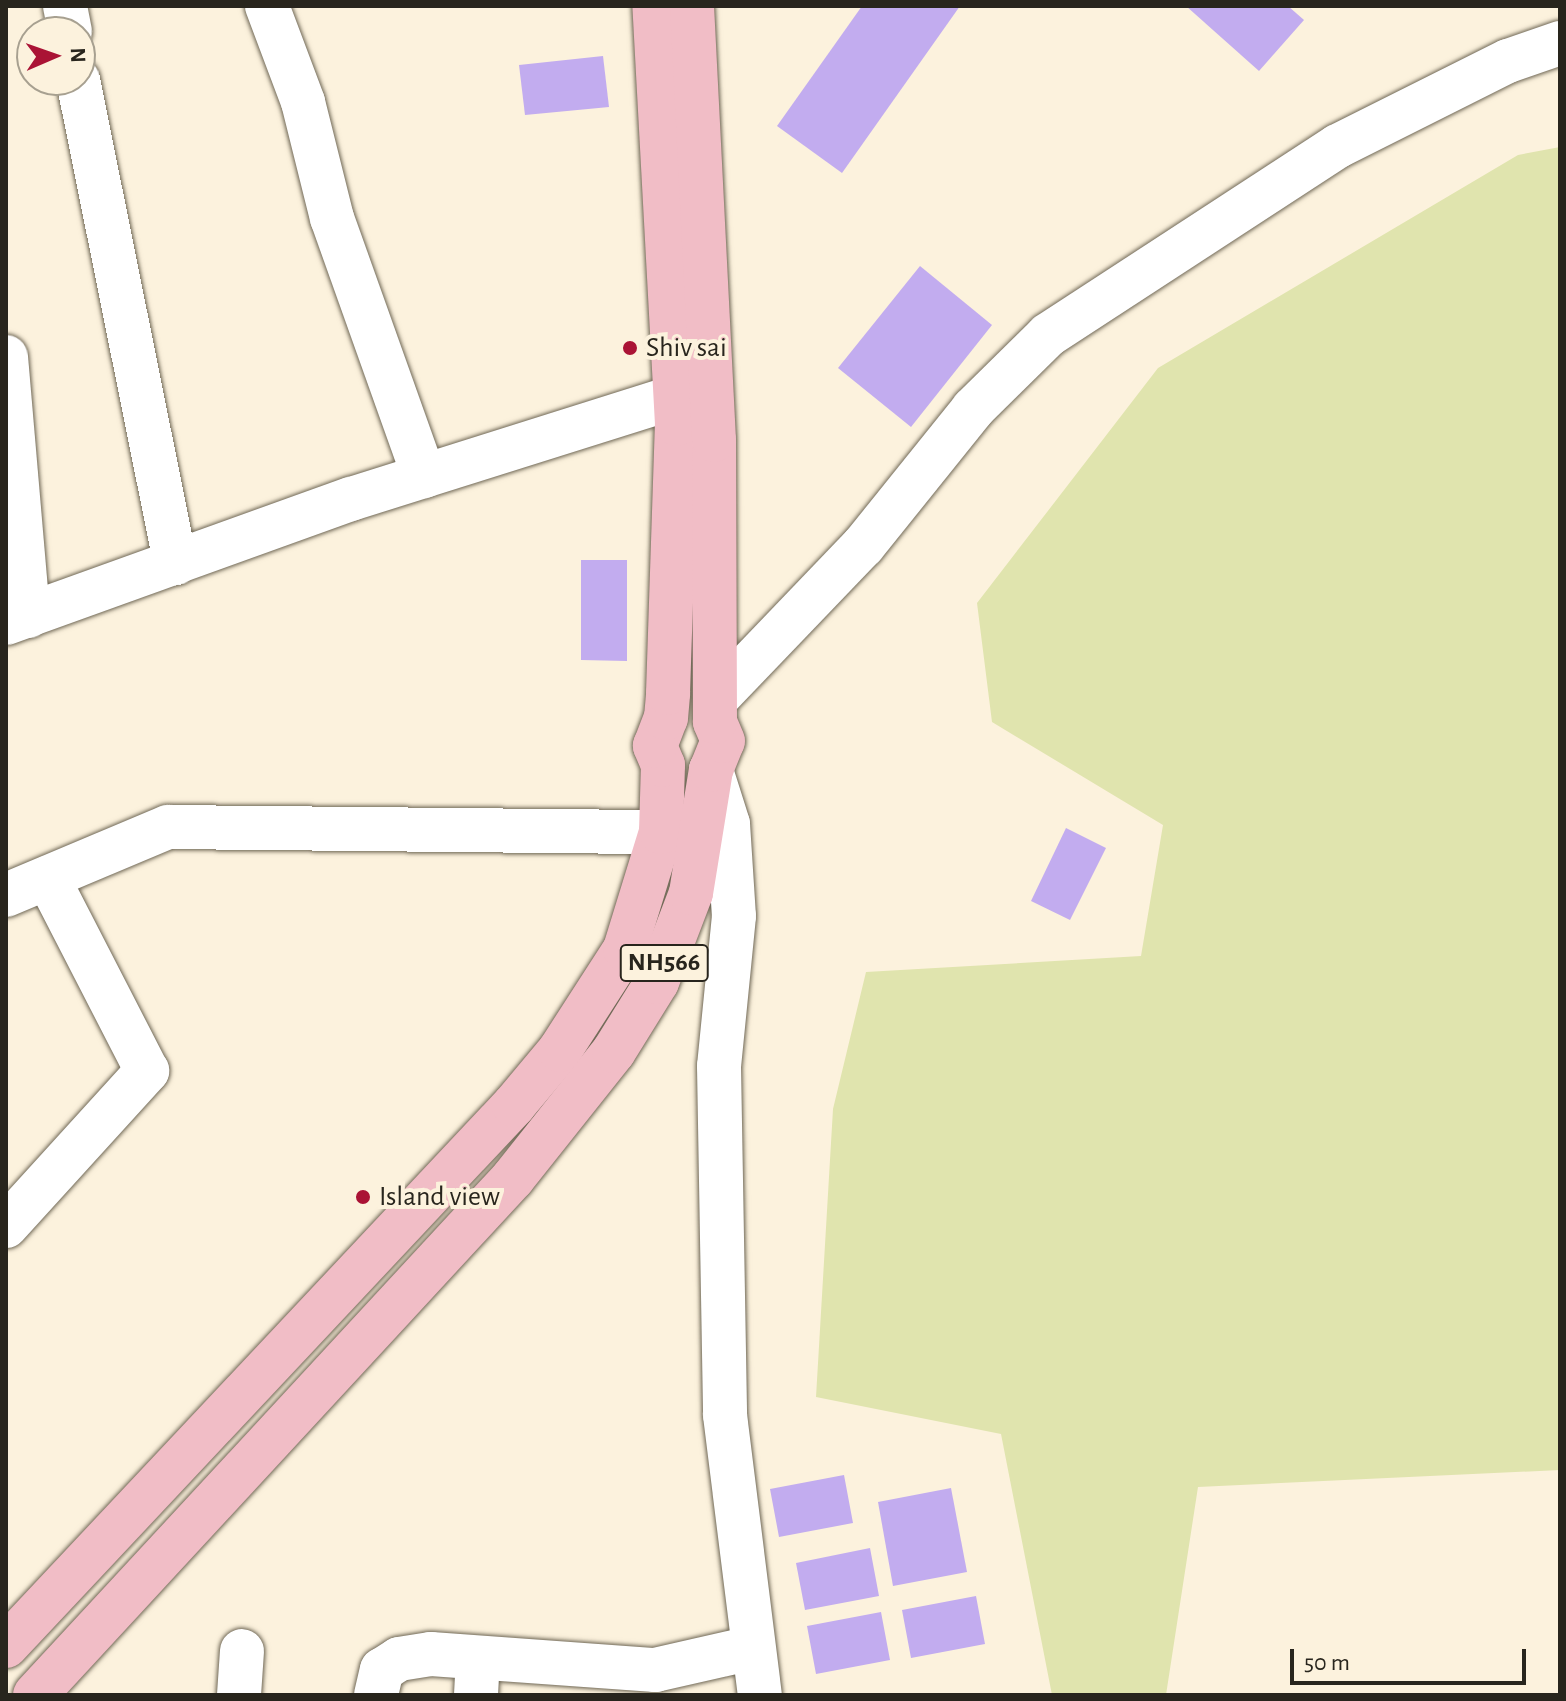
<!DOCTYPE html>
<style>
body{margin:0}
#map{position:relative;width:1566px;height:1701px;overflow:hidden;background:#fcf2dd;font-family:"Alegreya Sans",sans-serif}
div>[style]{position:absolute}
.green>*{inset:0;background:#e0e4ae}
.building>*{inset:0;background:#c2acef}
.roads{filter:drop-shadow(0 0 2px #706856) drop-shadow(0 0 2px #706856)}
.minor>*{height:44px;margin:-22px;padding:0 22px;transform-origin:22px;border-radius:22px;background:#fff}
.highway>*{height:44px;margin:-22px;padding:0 22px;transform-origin:22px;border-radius:22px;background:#f1bdc6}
.dots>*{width:22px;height:22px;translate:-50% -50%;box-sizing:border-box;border:4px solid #fcf2dd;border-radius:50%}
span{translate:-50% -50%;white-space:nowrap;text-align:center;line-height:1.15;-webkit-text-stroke:8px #fcf2dd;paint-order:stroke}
.shield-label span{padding:2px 6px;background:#fcf2dd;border:2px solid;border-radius:6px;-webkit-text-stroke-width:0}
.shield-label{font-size:26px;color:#28251d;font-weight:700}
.poi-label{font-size:28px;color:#28251d}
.left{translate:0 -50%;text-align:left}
.frame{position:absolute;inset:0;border:8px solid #28251d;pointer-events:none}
.north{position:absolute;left:16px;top:16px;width:80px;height:80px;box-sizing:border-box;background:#fcf2dd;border:2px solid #a7a090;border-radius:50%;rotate:88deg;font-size:22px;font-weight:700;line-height:32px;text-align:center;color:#28251d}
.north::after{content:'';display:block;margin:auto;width:28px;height:36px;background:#aa1335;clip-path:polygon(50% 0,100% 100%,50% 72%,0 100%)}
.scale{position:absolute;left:1290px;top:1649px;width:236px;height:36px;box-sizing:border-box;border:4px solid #28251d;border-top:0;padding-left:10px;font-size:24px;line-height:28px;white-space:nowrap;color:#28251d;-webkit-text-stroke:6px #fcf2dd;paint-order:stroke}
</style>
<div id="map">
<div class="green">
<i style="clip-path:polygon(1560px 147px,1560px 1470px,1198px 1487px,1166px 1695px,1052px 1695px,1001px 1434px,816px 1397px,833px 1109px,866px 972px,1141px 956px,1163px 825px,992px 722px,977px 603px,1158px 368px,1518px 155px)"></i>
</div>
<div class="building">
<i style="clip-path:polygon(862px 6px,960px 6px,842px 173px,777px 126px)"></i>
<i style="clip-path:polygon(1186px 6px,1288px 6px,1304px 20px,1259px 71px)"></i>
<i style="clip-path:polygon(603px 56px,609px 107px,525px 115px,519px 65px)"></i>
<i style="clip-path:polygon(920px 266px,992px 325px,911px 427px,838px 368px)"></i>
<i style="clip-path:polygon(581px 560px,627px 560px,627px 661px,581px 660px)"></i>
<i style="clip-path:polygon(1066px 828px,1106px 848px,1070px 920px,1031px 901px)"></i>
<i style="clip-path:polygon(844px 1475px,853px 1523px,779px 1537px,770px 1489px)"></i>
<i style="clip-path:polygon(951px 1488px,967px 1572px,893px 1586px,878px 1502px)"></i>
<i style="clip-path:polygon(870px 1548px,879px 1596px,805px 1610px,796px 1563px)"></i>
<i style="clip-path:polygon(976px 1596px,985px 1644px,911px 1658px,902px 1610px)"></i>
<i style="clip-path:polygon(881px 1612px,890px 1660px,816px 1674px,807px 1626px)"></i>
</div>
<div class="roads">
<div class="minor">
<i style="left:65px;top:6px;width:26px;rotate:79deg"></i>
<i style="left:267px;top:6px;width:103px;rotate:69.4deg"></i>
<i style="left:303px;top:102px;width:120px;rotate:76deg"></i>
<i style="left:332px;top:218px;width:274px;rotate:70.4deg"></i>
<i style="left:78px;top:80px;width:493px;rotate:78.6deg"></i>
<i style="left:6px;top:357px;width:260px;rotate:85.1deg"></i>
<i style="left:6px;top:623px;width:367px;rotate:-19.8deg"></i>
<i style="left:351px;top:499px;width:340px;rotate:-17.5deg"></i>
<i style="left:717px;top:698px;width:211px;rotate:-46.2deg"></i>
<i style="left:863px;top:546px;width:176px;rotate:-51.2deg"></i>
<i style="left:973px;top:409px;width:105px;rotate:-44.6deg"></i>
<i style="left:1048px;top:335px;width:346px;rotate:-33.1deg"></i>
<i style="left:1338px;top:146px;width:190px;rotate:-26.6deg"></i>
<i style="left:1508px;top:61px;width:55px;rotate:-19.1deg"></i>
<i style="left:711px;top:770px;width:57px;rotate:72.5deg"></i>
<i style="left:728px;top:824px;width:92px;rotate:86.3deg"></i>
<i style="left:734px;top:916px;width:151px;rotate:95.7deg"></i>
<i style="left:719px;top:1066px;width:349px;rotate:89deg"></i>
<i style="left:725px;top:1415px;width:282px;rotate:82.9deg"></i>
<i style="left:6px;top:895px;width:176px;rotate:-22.8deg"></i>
<i style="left:168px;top:827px;width:493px;rotate:0.6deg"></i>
<i style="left:6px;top:1226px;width:210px;rotate:-47.7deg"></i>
<i style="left:147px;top:1071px;width:217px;rotate:-117.2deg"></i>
<i style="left:239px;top:1695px;width:44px;rotate:-86.1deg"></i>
<i style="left:376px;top:1695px;width:26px;rotate:-77deg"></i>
<i style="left:382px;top:1670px;width:20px;rotate:-33deg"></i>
<i style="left:399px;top:1659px;width:32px;rotate:-9deg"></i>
<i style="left:431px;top:1654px;width:225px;rotate:4.1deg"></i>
<i style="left:655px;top:1670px;width:99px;rotate:-12.8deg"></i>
<i style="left:476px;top:1695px;width:36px;rotate:-87deg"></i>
</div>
<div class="highway">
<i style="left:6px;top:1646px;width:742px;rotate:-46.8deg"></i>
<i style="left:514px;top:1105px;width:72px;rotate:-50.1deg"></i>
<i style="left:560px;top:1050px;width:120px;rotate:-57.2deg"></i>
<i style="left:625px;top:949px;width:122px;rotate:-72.9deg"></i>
<i style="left:661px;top:832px;width:67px;rotate:-88.3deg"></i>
<i style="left:663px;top:765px;width:21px;rotate:-113deg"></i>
<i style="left:655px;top:746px;width:30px;rotate:-69deg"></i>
<i style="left:666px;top:718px;width:25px;rotate:-85deg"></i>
<i style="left:668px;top:693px;width:269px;rotate:-88.1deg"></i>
<i style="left:677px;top:424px;width:419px;rotate:-93.1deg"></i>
<i style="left:35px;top:1695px;width:704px;rotate:-47.24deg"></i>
<i style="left:513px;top:1178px;width:162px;rotate:-51.5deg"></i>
<i style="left:614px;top:1051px;width:81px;rotate:-58.1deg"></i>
<i style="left:657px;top:982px;width:95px;rotate:-69.1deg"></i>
<i style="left:691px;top:893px;width:125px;rotate:-80.8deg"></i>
<i style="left:711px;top:770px;width:31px;rotate:-68deg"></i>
<i style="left:723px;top:741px;width:21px;rotate:-113deg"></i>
<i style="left:715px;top:722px;width:282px;rotate:-90.2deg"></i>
<i style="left:714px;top:440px;width:435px;rotate:-92.9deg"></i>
</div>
</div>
<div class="dots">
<i style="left:630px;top:348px;background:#aa1335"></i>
<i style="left:363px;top:1197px;background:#aa1335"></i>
</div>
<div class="shield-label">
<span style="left:664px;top:963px">NH566</span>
</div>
<div class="poi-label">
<span class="left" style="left:646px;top:348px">Shiv sai</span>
<span class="left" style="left:379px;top:1197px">Island view</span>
</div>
<div class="frame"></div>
<div class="north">N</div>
<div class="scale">50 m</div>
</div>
